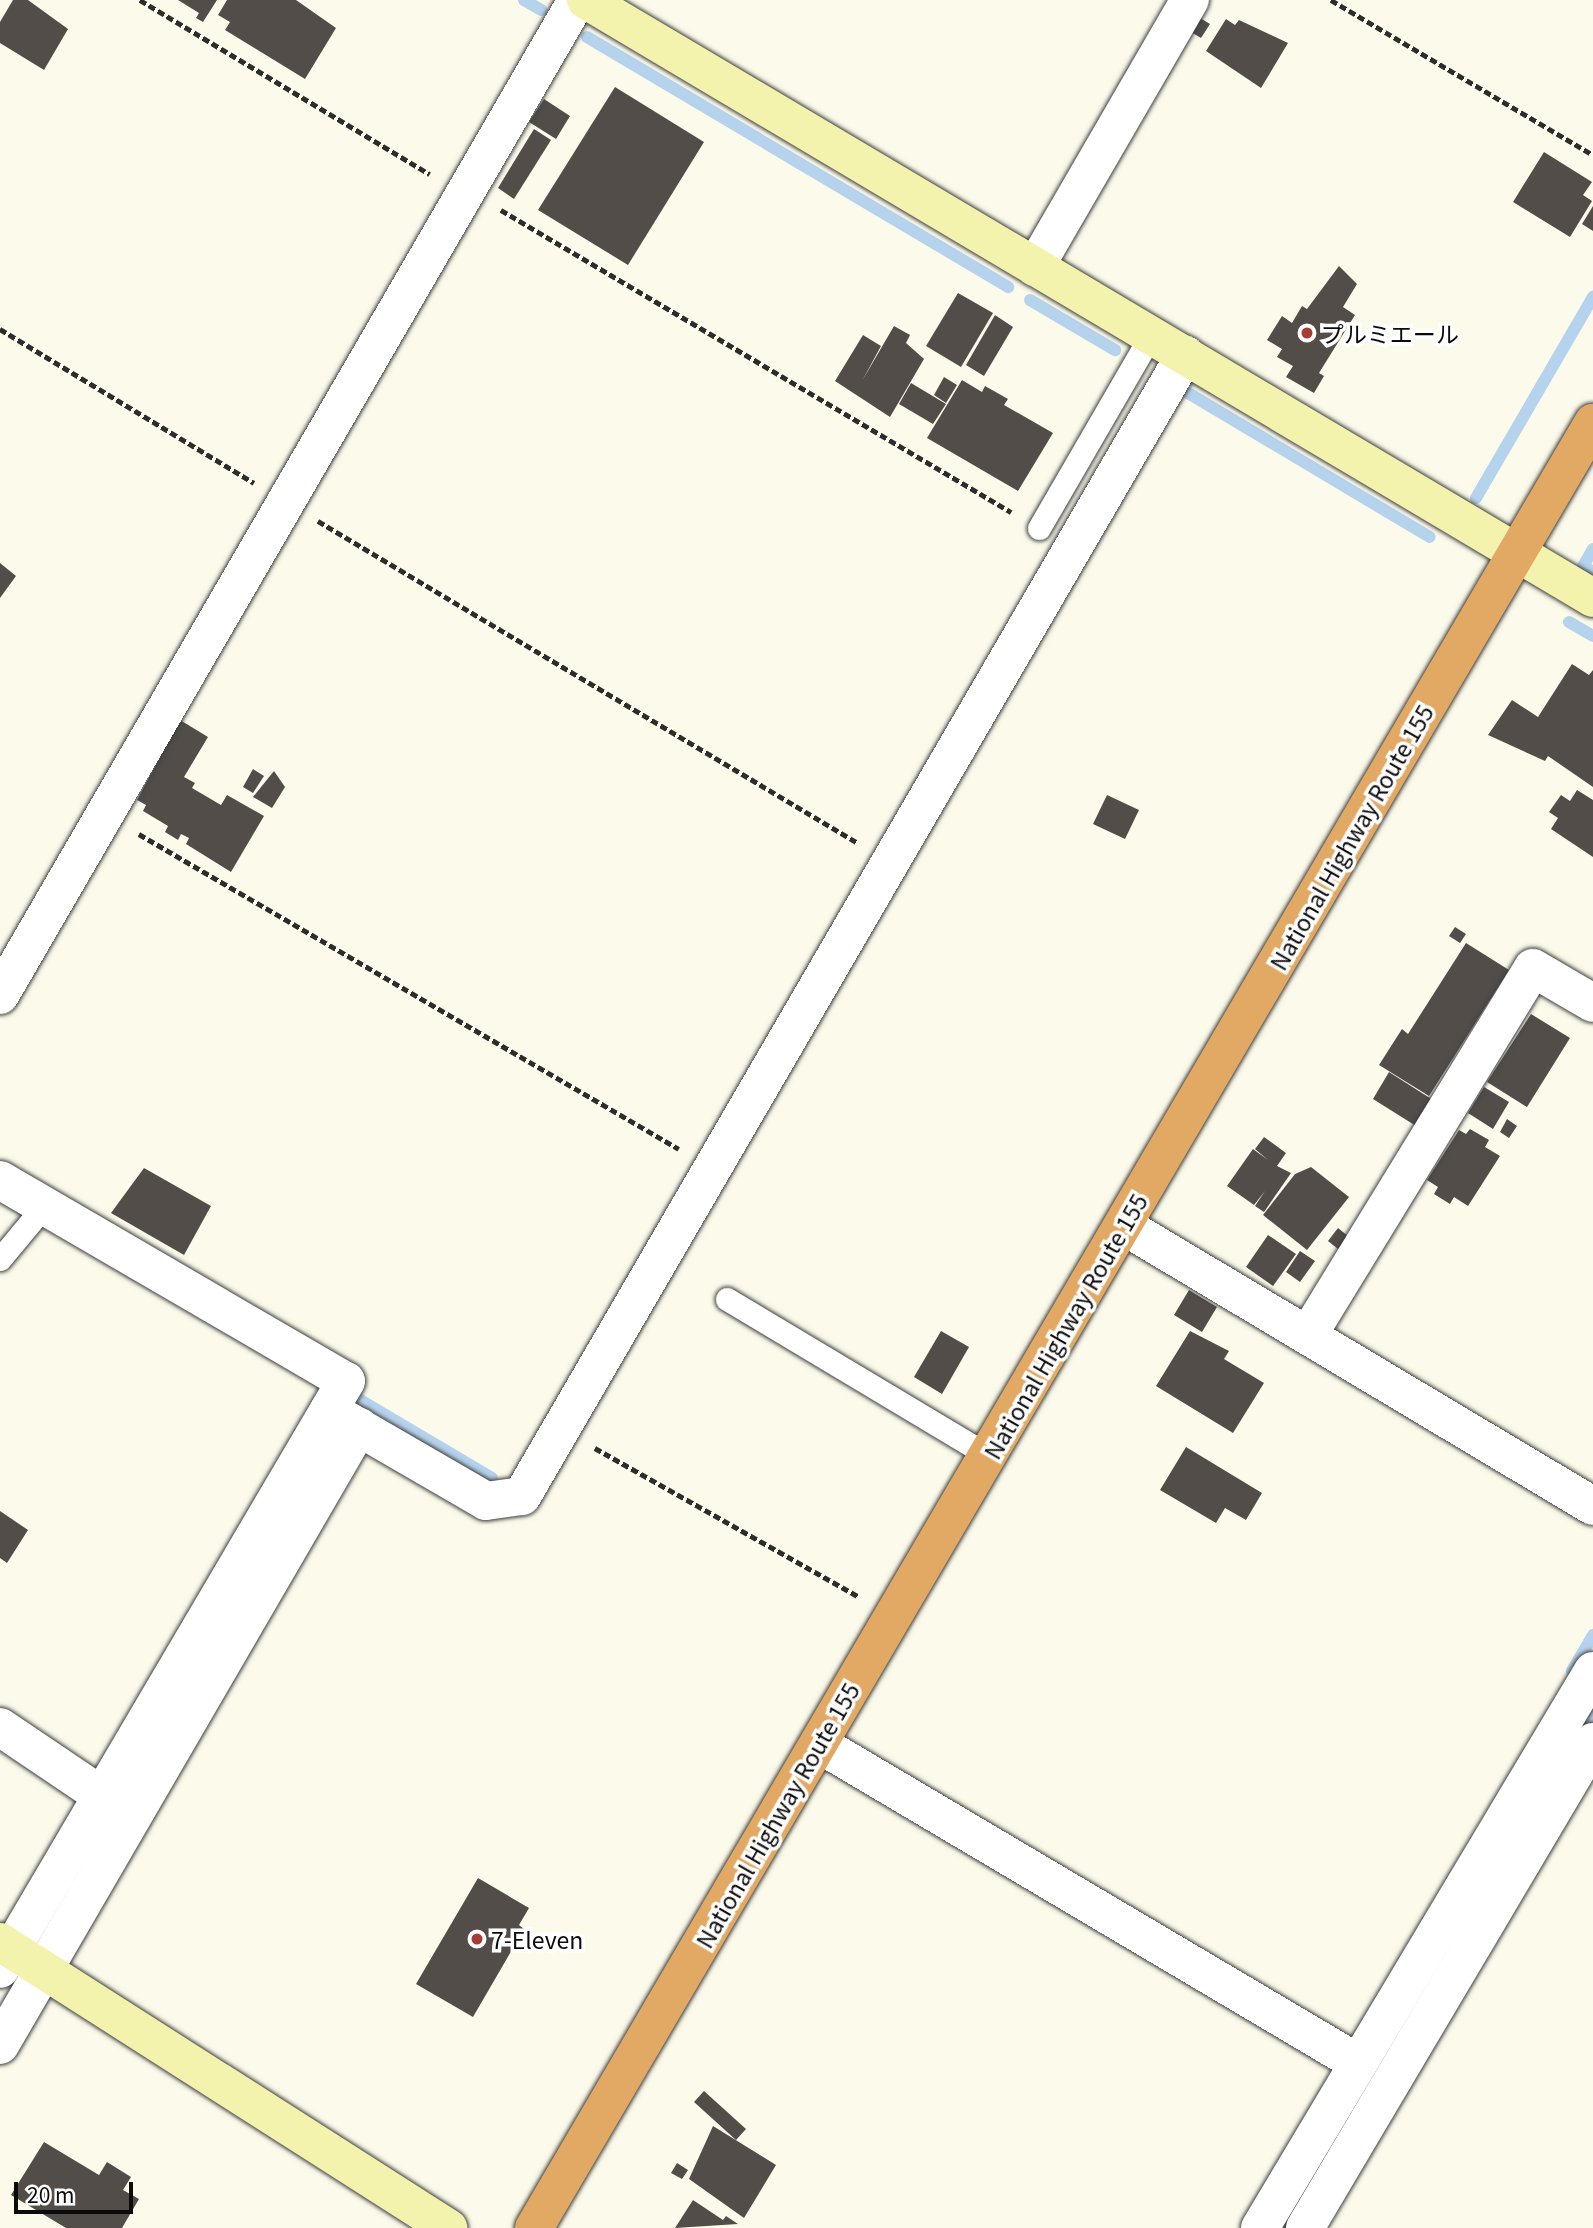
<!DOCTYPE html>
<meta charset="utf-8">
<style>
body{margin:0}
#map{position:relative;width:1593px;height:2228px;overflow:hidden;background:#fcfbeb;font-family:Georgia,"Noto Sans JP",serif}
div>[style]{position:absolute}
.stream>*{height:12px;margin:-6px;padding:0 6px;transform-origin:6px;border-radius:6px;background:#b6d3ed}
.building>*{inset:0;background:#524d49}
.path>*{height:4.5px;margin-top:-2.25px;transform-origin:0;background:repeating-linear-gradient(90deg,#2d2d2d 0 7px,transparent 0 10.5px)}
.roads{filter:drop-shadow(0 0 2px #3e3e3e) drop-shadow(0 0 2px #3e3e3e)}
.lane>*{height:23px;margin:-11.5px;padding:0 11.5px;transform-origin:11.5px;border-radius:11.5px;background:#fff}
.street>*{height:38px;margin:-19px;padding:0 19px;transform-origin:19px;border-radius:19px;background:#fff}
.secondary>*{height:38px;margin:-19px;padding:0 19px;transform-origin:19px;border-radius:19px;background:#f4f3ae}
.highway>*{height:38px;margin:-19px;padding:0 19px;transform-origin:19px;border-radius:19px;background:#e1a964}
.dots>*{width:19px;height:19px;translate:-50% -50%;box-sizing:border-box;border:4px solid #fff;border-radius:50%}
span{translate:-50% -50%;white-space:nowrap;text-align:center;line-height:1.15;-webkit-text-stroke:7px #fff;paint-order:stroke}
.poi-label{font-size:23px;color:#0b0b0b}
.left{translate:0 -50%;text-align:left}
.street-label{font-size:23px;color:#0b0b0b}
.scale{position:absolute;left:14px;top:2182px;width:119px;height:32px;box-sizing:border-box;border:4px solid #0b0b0b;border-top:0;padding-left:9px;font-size:21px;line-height:24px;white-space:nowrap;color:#0b0b0b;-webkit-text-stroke:5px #fff;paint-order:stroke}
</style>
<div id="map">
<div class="stream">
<i style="left:524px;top:0;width:20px;rotate:30deg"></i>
<i style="left:587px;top:37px;width:490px;rotate:30.7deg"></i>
<i style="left:1030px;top:300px;width:99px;rotate:30.5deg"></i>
<i style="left:1183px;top:390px;width:287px;rotate:30.8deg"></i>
<i style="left:1476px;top:498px;width:233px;rotate:-59.8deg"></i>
<i style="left:1593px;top:549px;width:20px;rotate:120deg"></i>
<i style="left:1583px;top:566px;width:12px;rotate:31deg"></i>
<i style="left:1569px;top:622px;width:28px;rotate:30deg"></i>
<i style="left:355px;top:1397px;width:159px;rotate:30.6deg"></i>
<i style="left:1572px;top:1671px;width:42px;rotate:-59.7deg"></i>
<i style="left:1576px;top:1738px;width:34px;rotate:-60deg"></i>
<i style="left:1283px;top:2228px;width:25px;rotate:-58deg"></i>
</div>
<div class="building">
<i style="clip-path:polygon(13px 0,28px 0,68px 29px,44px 70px,0 43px,0 22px)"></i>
<i style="clip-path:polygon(178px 0,217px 0,203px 22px,196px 18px,199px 13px)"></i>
<i style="clip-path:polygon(227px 0,296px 0,336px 28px,305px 79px,225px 30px,230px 22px,218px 15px)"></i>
<i style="clip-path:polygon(1195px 15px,1210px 24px,1201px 38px,1186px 29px)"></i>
<i style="clip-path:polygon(1226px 19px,1235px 25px,1239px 20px,1288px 43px,1261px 88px,1206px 51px)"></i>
<i style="clip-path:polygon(615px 87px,704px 142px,628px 265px,538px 210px)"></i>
<i style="clip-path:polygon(544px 99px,570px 116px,556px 139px,529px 122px)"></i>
<i style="clip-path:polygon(534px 129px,551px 140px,514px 199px,498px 188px)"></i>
<i style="clip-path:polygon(1544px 152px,1592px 182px,1583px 195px,1592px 201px,1570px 237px,1513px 202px)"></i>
<i style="clip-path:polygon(1593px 206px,1593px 231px,1582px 224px)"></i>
<i style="clip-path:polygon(1339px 266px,1357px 284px,1343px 307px,1355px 315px,1319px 373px,1324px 376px,1314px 393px,1286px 377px,1293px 366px,1277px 357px,1282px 349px,1267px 340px,1282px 316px,1292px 323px,1302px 306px,1307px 309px)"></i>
<i style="clip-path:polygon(958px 293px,993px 313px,961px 367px,926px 346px)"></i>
<i style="clip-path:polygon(995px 315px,1013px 327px,984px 376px,966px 365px)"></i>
<i style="clip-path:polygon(894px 326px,910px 335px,906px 343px,924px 359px,890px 417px,835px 381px,863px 335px,881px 346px,862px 381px)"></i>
<i style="clip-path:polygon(944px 377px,957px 385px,946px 403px,934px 395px)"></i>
<i style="clip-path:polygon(962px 380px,982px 392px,985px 386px,1008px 399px,1004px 405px,1053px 433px,1018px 491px,927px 438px)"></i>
<i style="clip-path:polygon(911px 383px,946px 404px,933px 424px,899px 404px)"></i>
<i style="clip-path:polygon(0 563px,16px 576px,0 598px)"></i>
<i style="clip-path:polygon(1572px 664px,1589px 675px,1593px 670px,1593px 787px,1548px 756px,1545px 761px,1488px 735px,1512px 700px,1538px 717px)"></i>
<i style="clip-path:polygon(180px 720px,208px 737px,184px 777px,195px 783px,192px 788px,221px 805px,227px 795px,264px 816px,231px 872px,186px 844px,189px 838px,181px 834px,178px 840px,165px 832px,168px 826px,143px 811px,146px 805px,137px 800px)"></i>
<i style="clip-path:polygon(253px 769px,264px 776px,253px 793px,243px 787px)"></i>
<i style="clip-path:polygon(274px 771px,285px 787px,272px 808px,253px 797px)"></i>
<i style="clip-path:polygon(1577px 790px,1593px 800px,1593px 857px,1551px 829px,1558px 818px,1549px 812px,1561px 795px,1570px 801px)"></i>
<i style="clip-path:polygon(1107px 795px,1139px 810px,1125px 839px,1093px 824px)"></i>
<i style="clip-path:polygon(1455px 927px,1466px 934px,1460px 943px,1449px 936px)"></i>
<i style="clip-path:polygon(1466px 943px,1509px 970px,1429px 1096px,1379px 1065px,1402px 1029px,1408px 1034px)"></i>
<i style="clip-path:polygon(1531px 1014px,1570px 1038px,1527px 1107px,1487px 1082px)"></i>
<i style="clip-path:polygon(1389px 1072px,1433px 1100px,1416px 1126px,1373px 1099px)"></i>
<i style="clip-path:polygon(1484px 1087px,1509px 1102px,1493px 1129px,1468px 1113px)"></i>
<i style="clip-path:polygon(1507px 1119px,1517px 1126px,1509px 1138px,1500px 1132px)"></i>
<i style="clip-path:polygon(1470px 1129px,1489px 1140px,1485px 1147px,1500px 1156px,1468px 1206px,1454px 1197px,1450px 1204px,1434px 1194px,1438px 1187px,1427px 1180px,1459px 1130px,1466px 1134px)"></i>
<i style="clip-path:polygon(1264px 1137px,1286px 1153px,1277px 1166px,1291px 1173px,1264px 1212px,1255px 1206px,1265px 1191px,1254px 1205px,1227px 1186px,1253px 1149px,1268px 1160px,1255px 1149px)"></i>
<i style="clip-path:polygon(1311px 1167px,1349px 1197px,1307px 1250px,1263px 1215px,1295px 1174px)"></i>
<i style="clip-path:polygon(144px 1168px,211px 1206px,184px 1255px,111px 1213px)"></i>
<i style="clip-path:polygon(1338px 1228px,1348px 1236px,1338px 1249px,1328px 1241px)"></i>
<i style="clip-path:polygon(1268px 1235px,1296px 1254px,1273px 1286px,1246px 1267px)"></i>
<i style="clip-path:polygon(1300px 1251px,1315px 1261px,1300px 1282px,1286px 1272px)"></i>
<i style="clip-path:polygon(1189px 1290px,1217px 1307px,1202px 1332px,1174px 1315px)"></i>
<i style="clip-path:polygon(941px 1331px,969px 1347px,942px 1394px,914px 1377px)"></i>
<i style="clip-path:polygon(1190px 1331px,1229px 1351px,1224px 1359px,1264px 1383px,1233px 1433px,1156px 1386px)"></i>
<i style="clip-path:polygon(1186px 1447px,1262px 1493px,1246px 1520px,1225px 1508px,1216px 1523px,1160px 1490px)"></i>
<i style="clip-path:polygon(0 1511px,28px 1530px,7px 1563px,0 1558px)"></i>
<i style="clip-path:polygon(478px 1878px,529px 1908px,519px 1925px,524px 1929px,473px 2017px,416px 1984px)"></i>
<i style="clip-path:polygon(704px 2091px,746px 2129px,736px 2140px,694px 2102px)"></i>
<i style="clip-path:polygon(713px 2126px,776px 2165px,744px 2218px,689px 2179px)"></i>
<i style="clip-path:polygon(44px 2142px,99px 2175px,107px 2162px,131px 2177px,123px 2190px,139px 2199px,122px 2228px,66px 2228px,11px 2195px)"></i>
<i style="clip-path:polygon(677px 2163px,688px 2170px,682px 2179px,671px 2173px)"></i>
<i style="clip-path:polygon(693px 2200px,723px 2220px,726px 2216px,738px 2224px,675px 2228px)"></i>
</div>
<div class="path">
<i style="left:140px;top:0;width:338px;rotate:31deg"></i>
<i style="left:1331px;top:0;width:304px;rotate:30.6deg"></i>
<i style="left:501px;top:210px;width:593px;rotate:30.63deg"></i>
<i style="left:0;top:329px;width:297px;rotate:31.2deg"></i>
<i style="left:318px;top:521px;width:629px;rotate:30.81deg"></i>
<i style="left:139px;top:834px;width:625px;rotate:30.26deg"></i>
<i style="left:595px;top:1448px;width:303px;rotate:29.4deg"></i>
</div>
<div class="roads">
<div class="lane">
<i style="left:1039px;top:528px;width:223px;rotate:-59.9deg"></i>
<i style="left:0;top:1259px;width:69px;rotate:-50.3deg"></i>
<i style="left:727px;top:1299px;width:305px;rotate:30.9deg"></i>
</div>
<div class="street">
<i style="left:1035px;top:267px;width:309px;rotate:-59.9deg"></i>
<i style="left:0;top:995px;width:1150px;rotate:-59.89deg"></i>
<i style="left:0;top:1180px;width:400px;rotate:30.2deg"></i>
<i style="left:346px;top:1381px;width:682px;rotate:120.47deg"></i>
<i style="left:1124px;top:1226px;width:546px;rotate:30.84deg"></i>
<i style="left:1308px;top:1335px;width:430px;rotate:-58.5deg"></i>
<i style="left:1533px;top:968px;width:69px;rotate:30.3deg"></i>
<i style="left:329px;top:1410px;width:181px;rotate:30.1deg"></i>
<i style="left:486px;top:1501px;width:36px;rotate:-8deg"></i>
<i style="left:522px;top:1496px;width:1320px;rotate:-59.84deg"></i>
<i style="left:0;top:1727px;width:148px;rotate:34deg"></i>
<i style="left:819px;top:1744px;width:626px;rotate:30.62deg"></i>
<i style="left:0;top:2045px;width:715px;rotate:-59.85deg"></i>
<i style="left:1260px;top:2228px;width:649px;rotate:-59.13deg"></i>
<i style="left:1305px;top:2228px;width:565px;rotate:-59.35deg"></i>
</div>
<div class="secondary">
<i style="left:586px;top:0;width:1171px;rotate:30.7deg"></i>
<i style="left:0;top:1942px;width:532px;rotate:32.55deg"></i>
</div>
<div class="highway">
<i style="left:534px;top:2228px;width:2093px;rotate:-59.6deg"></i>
</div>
</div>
<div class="dots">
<i style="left:1307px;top:333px;background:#a83b36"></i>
<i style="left:477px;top:1939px;background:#a83b36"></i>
</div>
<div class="poi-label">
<span class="left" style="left:1321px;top:333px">プルミエール</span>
<span class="left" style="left:491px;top:1939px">7-Eleven</span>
</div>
<div class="street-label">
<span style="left:1351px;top:837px;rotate:-60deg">National Highway Route 155</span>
<span style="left:1065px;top:1326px;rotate:-60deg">National Highway Route 155</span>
<span style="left:777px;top:1815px;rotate:-60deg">National Highway Route 155</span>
</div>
<div class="scale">20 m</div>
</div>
